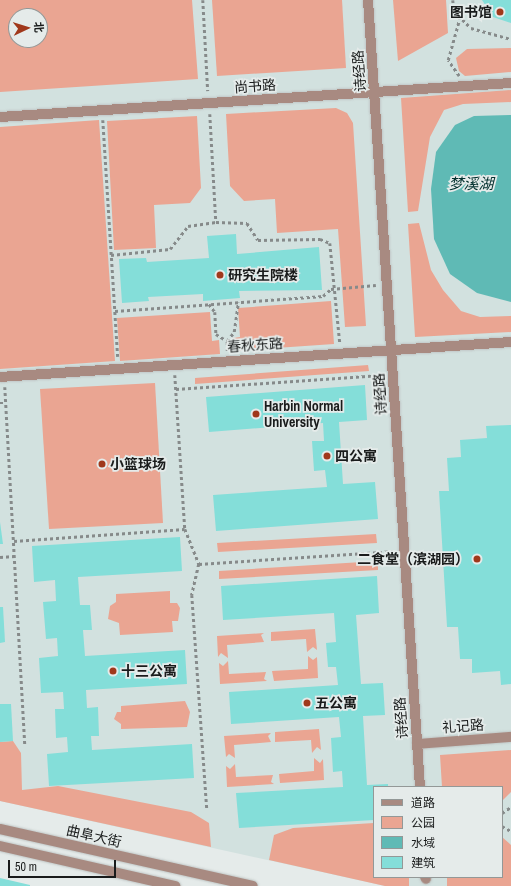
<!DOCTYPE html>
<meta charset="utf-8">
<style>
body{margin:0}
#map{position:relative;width:511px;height:886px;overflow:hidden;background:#e5ebea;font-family:"Archivo Narrow","Noto Sans SC",sans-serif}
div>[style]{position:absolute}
.built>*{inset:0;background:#d2e1df}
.green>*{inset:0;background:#eaa592}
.water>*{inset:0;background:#5fbab5}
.building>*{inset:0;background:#84ded9}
.path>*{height:2.5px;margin-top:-1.25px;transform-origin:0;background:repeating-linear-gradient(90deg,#868a8a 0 3px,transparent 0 6px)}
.roads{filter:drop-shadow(0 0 1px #c0c6c5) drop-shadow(0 0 1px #c0c6c5)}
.minor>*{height:10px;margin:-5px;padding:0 5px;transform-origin:5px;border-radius:5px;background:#a88a81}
.dots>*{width:11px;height:11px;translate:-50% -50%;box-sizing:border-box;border:2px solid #e5ebea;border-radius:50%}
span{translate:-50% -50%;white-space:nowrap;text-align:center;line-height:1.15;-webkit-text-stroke:3.5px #e5ebea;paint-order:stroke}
.poi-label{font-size:14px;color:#191b1b;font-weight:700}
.right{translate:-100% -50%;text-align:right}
.left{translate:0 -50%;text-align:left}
.street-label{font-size:14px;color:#191b1b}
.water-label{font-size:15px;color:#02302e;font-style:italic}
.legend{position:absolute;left:373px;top:786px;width:130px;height:92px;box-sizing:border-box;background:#e5ebea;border:1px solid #939897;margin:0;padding:5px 7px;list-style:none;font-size:12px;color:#191b1b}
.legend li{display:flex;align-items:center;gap:8px;height:20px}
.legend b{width:20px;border:1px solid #939897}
.north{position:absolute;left:8px;top:8px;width:40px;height:40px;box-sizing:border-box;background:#e5ebea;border:1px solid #939897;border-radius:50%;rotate:86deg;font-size:11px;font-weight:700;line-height:16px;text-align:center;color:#191b1b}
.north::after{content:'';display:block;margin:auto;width:14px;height:18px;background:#a0381b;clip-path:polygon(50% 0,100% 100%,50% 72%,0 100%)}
.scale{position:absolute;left:8px;top:860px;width:108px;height:18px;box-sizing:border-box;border:2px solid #191b1b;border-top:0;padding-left:5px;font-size:12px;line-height:14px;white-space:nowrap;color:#191b1b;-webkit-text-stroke:3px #e5ebea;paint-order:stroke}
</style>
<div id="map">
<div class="built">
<i style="clip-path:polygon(evenodd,0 0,511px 0,511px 886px,385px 886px,0 801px,0 0,16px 16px,40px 16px,40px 40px,16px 40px,16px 16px,0 0,374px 787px,502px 787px,502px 877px,374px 877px,374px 787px)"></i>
</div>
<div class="green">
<i style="clip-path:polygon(evenodd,0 0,192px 0,198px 79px,0 92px,0 0,16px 16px,40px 16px,40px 40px,16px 40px,16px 16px)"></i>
<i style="clip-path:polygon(212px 0,342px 0,346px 68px,217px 76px)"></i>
<i style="clip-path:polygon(393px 0,446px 0,448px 33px,398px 61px)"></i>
<i style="clip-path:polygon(511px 48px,511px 72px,465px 76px,459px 71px,456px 58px,467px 49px)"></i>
<i style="clip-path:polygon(511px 90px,511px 102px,463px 104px,444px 110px,430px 137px,418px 211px,408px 212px,401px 98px)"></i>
<i style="clip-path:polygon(336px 108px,347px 113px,353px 123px,366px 326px,345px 327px,338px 229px,277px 233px,275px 199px,244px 201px,230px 186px,226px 114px)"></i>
<i style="clip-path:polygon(197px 116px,201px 188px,190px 203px,154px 205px,156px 248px,114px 250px,107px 121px)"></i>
<i style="clip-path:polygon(99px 120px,115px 361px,0 369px,0 127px)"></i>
<i style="clip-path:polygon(419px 223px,431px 270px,443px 290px,461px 311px,480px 317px,511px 316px,511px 332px,415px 337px,408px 224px)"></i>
<i style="clip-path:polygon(331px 301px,334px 344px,234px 351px,233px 338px,240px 337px,238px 308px)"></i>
<i style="clip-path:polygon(210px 312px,212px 341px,219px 340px,220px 354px,120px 361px,117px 318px)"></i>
<i style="clip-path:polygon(368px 365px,369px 371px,195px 384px,195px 378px)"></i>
<i style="clip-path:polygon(155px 383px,163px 523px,49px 529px,40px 389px)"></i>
<i style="clip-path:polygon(376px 534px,377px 543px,218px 552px,217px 543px)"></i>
<i style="clip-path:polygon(378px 561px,378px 570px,219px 579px,219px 571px)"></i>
<i style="clip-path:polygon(170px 591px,170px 603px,177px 603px,180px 608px,178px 621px,172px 621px,173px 632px,120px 635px,119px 623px,108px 619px,110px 606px,116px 602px,116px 594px)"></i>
<i style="clip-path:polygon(315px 629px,317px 650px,313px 647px,307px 652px,306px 639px,271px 641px,271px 632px)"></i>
<i style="clip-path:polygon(264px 633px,261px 635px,264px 642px,227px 645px,228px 658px,221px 653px,218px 657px,217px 636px)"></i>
<i style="clip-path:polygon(308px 656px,313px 660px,317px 657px,318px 678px,274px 681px,272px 671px,308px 669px)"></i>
<i style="clip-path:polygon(228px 661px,229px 674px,266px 672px,264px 679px,267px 681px,220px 684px,219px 663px,223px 666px)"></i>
<i style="clip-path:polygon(185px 701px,190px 712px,187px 727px,121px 729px,121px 724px,114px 719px,117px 712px,121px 712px,121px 706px)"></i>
<i style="clip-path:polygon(319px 729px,321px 750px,317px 747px,312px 753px,311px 740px,275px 742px,275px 732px)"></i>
<i style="clip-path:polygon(271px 733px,268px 736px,271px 742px,234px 745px,235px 758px,229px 754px,226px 757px,224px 736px)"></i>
<i style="clip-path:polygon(13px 741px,21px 753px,22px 790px,58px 786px,191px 812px,209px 823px,211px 847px,0 801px,0 742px)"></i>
<i style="clip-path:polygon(511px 750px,511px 792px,502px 801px,502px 787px,442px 787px,440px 755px)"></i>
<i style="clip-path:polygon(314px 758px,320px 763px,323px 759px,324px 780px,280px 783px,279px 774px,314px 771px)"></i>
<i style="clip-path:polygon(235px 764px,236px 777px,273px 775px,271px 782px,274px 784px,227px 787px,226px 766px,230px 769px)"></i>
<i style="clip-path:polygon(374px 823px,374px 877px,409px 877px,409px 886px,385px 886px,269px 860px,274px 835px,293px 828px)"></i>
<i style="clip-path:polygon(502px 837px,511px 845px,511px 886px,447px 886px,447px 877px,502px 877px)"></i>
</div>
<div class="water">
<i style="clip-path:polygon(511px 115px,511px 302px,477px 293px,450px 274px,434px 239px,431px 189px,436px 152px,455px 125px,474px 116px)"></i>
</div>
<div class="building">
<i style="clip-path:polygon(482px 0,511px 0,511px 23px,493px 17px)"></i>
<i style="clip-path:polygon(236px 234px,237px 254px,319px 247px,322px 290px,239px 291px,240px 298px,203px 301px,203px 294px,148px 297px,149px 301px,122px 303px,119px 259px,146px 258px,147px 262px,209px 258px,207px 236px)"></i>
<i style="clip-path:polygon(365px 385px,367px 420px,339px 422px,343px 484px,375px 482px,378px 519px,216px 531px,213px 495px,327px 487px,325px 470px,314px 471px,312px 441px,324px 441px,323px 423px,209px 432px,206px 397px)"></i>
<i style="clip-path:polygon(511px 425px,511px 684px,501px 685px,500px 671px,472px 673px,472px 659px,460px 659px,458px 627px,447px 627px,439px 491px,449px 491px,447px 458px,461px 457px,460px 440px,487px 438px,486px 426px)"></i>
<i style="clip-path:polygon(0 522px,3px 544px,0 544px)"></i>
<i style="clip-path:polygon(180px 537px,182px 571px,78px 577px,80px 605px,90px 605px,92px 630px,83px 630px,85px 656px,185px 650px,187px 684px,86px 690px,87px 708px,98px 707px,99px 736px,91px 736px,92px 750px,192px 744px,194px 778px,49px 786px,47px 754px,68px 752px,67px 737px,56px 738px,55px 709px,64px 709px,63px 692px,41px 693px,39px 658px,58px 656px,57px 638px,46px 639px,43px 602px,56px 601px,55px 580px,34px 582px,32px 546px)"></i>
<i style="clip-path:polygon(377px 576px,379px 613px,356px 615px,361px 684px,383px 683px,385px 715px,363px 716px,367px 785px,388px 784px,388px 787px,374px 787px,374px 820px,239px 828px,236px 793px,343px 787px,342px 771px,333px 772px,331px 738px,341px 737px,339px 717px,231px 724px,229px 692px,338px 685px,336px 667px,328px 667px,326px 643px,336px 642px,334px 613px,223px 620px,221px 586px)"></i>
<i style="clip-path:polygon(0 607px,3px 607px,5px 642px,0 643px)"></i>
<i style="clip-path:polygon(0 704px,11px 704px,13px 741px,0 742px)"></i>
<i style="clip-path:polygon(0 878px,30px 885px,30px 886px,0 886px)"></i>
</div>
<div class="path">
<i style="left:203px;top:0;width:91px;rotate:86.9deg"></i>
<i style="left:453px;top:0;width:11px;rotate:85deg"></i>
<i style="left:454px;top:11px;width:24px;rotate:45deg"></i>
<i style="left:471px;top:28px;width:41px;rotate:15.4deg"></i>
<i style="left:459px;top:76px;width:19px;rotate:-125deg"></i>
<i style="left:448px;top:60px;width:45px;rotate:-74.4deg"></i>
<i style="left:210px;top:114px;width:108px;rotate:86.8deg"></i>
<i style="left:103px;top:120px;width:237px;rotate:86.4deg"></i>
<i style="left:111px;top:255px;width:59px;rotate:-5.8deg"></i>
<i style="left:170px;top:249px;width:29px;rotate:-52deg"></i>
<i style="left:188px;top:226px;width:28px;rotate:-8deg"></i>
<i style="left:216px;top:222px;width:31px;rotate:2deg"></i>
<i style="left:247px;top:223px;width:20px;rotate:57deg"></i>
<i style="left:258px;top:240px;width:62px;rotate:-0.9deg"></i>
<i style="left:320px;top:239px;width:11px;rotate:22deg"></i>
<i style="left:330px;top:243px;width:100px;rotate:84.3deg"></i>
<i style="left:209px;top:304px;width:10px;rotate:53deg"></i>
<i style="left:215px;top:312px;width:22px;rotate:87deg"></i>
<i style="left:216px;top:334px;width:13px;rotate:32deg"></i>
<i style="left:227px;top:341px;width:11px;rotate:-52deg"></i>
<i style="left:234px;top:332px;width:30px;rotate:-82deg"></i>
<i style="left:115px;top:311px;width:209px;rotate:-4.1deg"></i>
<i style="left:323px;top:296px;width:11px;rotate:-41deg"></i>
<i style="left:331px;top:289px;width:45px;rotate:-5.1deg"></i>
<i style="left:227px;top:351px;width:10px;rotate:-90deg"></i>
<i style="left:175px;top:375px;width:154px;rotate:86.3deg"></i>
<i style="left:185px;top:529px;width:38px;rotate:68deg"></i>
<i style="left:199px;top:564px;width:32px;rotate:103deg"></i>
<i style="left:192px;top:595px;width:215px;rotate:86deg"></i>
<i style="left:5px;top:387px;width:359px;rotate:86.8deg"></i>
<i style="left:176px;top:389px;width:206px;rotate:-3.9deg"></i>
<i style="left:0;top:403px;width:6px"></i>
<i style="left:14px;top:541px;width:171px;rotate:-4deg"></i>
<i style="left:0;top:557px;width:15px;rotate:-4deg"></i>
<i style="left:199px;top:564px;width:194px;rotate:-3.8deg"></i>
<i style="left:502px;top:813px;width:11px;rotate:-34deg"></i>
<i style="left:502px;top:826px;width:10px;rotate:29deg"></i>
</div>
<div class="roads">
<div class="minor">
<i style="left:368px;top:0;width:789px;rotate:86.22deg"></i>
<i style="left:0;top:117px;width:512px;rotate:-3.81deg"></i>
<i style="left:0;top:377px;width:512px;rotate:-3.92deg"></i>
<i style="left:417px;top:744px;width:94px;rotate:-4.3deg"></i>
<i style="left:0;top:829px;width:259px;rotate:12.7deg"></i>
<i style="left:0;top:846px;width:180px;rotate:12.9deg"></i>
<i style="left:425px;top:877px;width:2px;rotate:63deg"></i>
</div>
</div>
<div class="dots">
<i style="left:500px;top:12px;background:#a0381b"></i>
<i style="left:220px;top:275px;background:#a0381b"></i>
<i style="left:256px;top:414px;background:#a0381b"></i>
<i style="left:327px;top:456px;background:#a0381b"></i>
<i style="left:102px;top:464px;background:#a0381b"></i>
<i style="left:477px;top:559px;background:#a0381b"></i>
<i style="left:113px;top:671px;background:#a0381b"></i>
<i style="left:307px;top:703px;background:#a0381b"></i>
</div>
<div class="poi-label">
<span class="right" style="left:492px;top:12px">图书馆</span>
<span class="left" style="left:228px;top:275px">研究生院楼</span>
<span class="left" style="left:264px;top:414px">Harbin Normal<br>University</span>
<span class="left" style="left:335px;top:456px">四公寓</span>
<span class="left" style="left:110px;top:464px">小篮球场</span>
<span class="right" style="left:469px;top:559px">二食堂（滨湖园）</span>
<span class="left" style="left:121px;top:671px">十三公寓</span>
<span class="left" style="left:315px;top:703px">五公寓</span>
</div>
<div class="street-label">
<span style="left:359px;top:71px;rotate:-94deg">诗经路</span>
<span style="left:255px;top:86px;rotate:-4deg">尚书路</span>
<span style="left:255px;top:345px;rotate:-4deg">春秋东路</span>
<span style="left:380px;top:394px;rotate:-94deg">诗经路</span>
<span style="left:401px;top:718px;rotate:-94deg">诗经路</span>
<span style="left:463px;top:726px;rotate:-4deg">礼记路</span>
<span style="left:94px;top:836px;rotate:13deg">曲阜大街</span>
</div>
<div class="water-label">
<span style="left:471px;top:184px">梦溪湖</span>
</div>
<ul class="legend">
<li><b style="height:5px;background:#a88a81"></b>道路</li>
<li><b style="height:11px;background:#eaa592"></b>公园</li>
<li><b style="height:11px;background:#5fbab5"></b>水域</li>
<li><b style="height:11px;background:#84ded9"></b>建筑</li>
</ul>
<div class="north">北</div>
<div class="scale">50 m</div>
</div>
